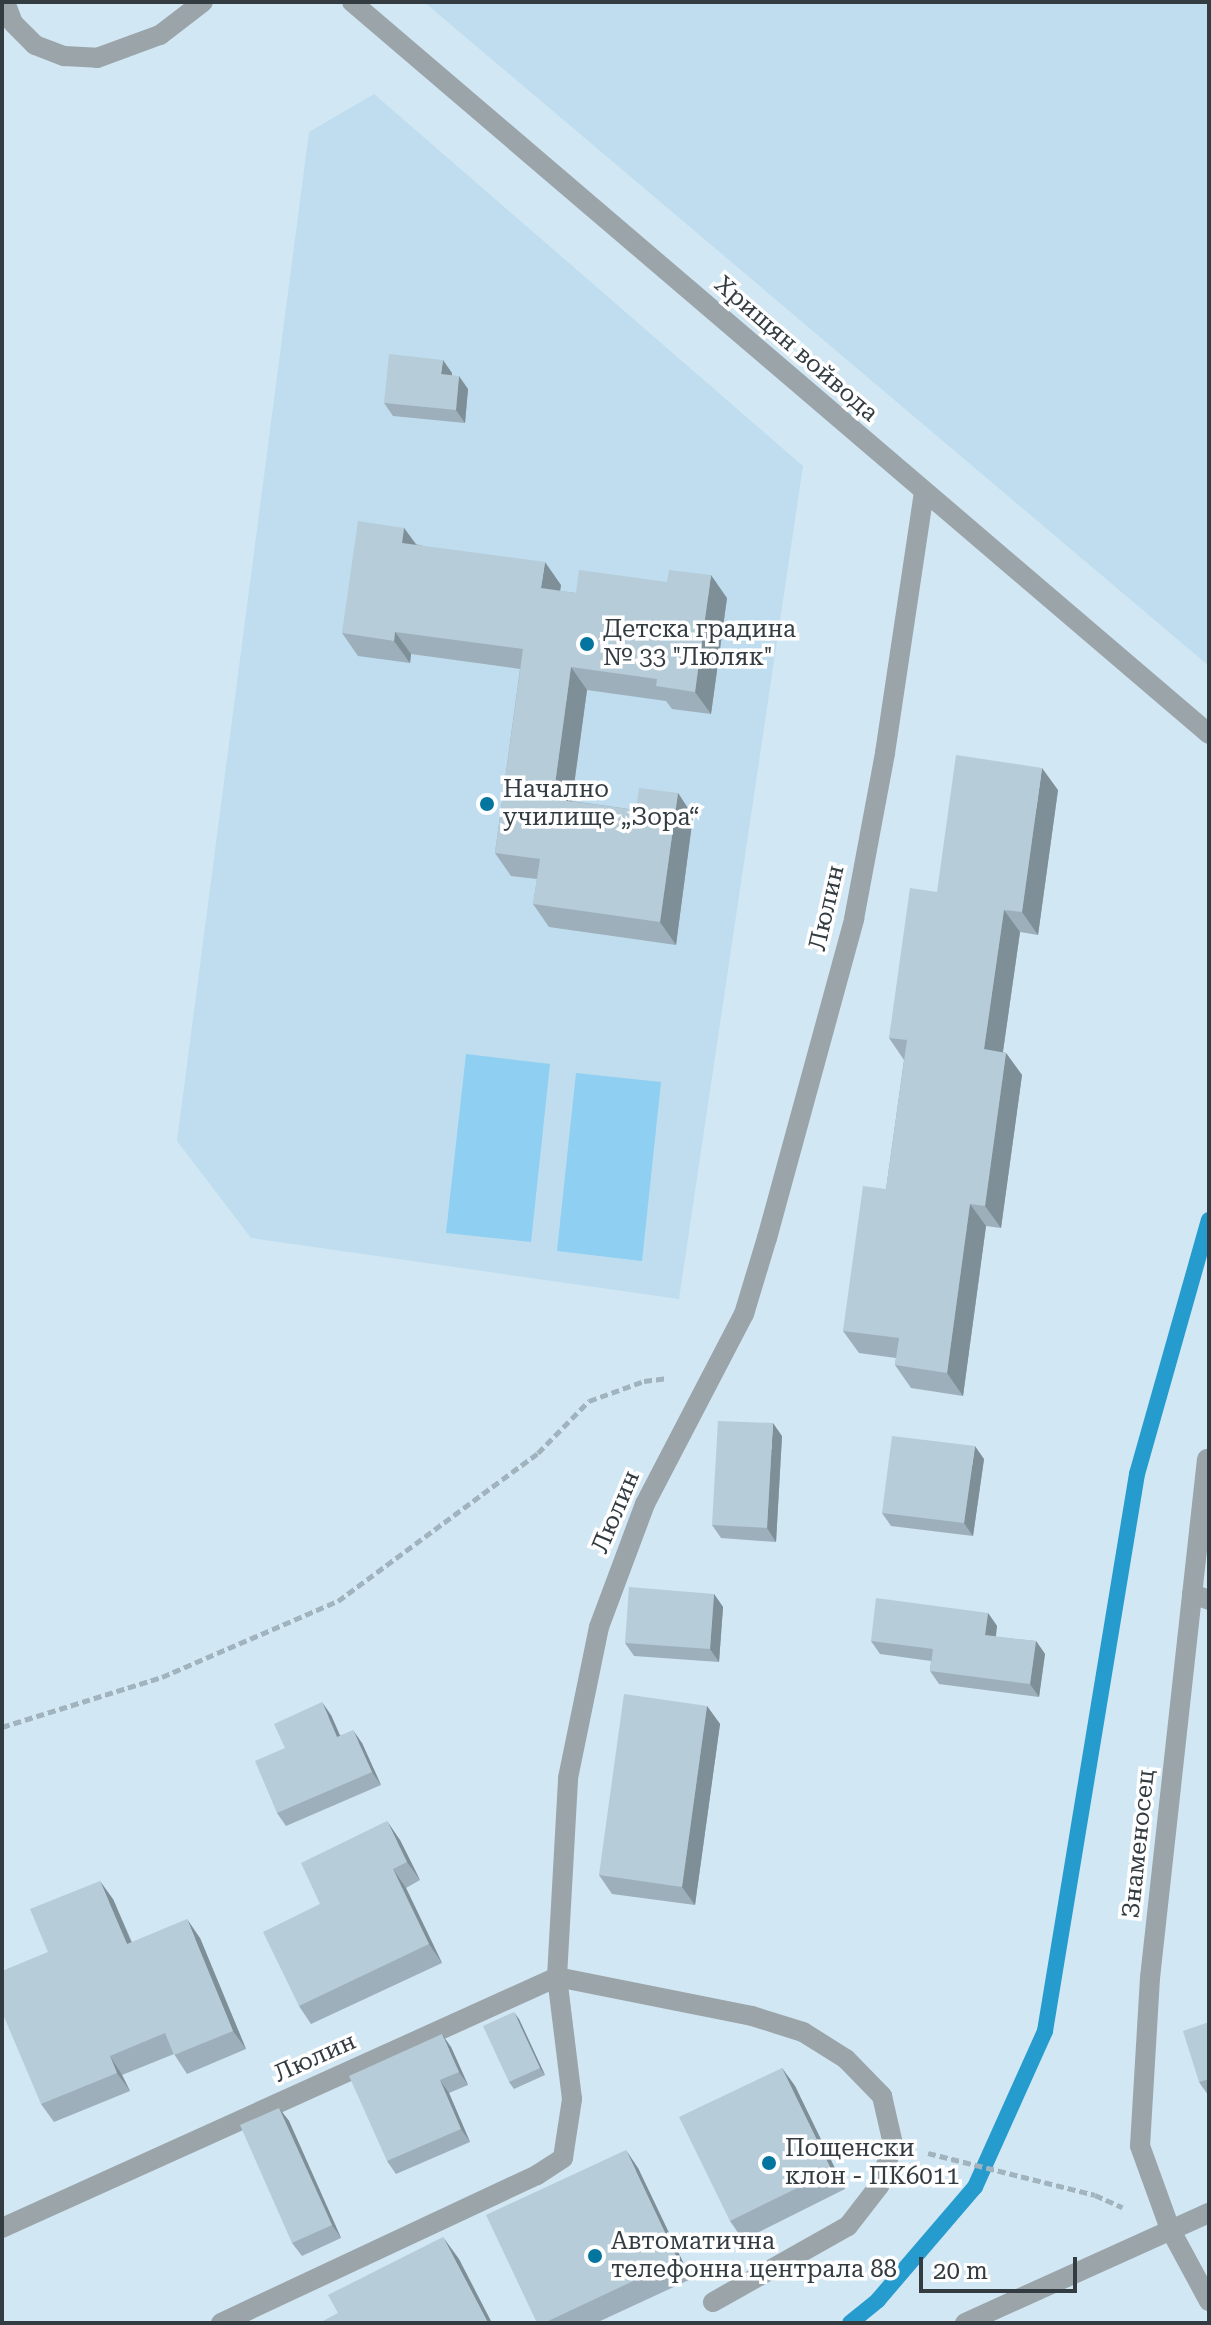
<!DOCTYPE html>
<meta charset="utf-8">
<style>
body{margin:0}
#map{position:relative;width:1211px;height:2325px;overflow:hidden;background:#d1e7f4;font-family:"Roboto Serif",serif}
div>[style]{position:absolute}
.built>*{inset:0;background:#bfddee}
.green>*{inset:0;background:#8ecff2}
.stream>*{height:16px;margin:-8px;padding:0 8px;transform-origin:8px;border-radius:8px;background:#259bce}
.path>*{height:5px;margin-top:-2.5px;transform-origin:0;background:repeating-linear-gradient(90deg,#a1b3bd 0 8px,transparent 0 12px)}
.service>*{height:20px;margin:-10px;padding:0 10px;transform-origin:10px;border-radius:10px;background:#9aa4a9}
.minor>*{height:20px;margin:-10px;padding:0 10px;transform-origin:10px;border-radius:10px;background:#9aa4a9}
.wall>*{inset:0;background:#9dafba}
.shaded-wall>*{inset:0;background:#7f8f97}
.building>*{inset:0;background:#b6ccd8}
.dots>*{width:22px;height:22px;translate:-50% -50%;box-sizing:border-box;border:4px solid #fff;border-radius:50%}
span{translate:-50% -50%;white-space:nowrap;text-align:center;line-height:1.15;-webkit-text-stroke:7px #fff;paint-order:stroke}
.street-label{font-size:24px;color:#333c41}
.poi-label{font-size:24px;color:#333c41}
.left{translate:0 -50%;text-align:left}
.frame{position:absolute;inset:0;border:4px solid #333c41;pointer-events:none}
.scale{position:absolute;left:919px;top:2257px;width:158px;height:36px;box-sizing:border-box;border:4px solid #333c41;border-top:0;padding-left:10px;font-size:24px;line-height:28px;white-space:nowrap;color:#333c41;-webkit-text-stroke:6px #fff;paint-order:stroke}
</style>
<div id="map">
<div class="built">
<i style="clip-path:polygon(424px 2px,1209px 2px,1209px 666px)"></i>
<i style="clip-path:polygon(374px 94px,803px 466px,679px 1299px,251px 1238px,177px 1141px,309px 132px)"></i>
</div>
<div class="green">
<i style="clip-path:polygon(466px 1054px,550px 1064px,531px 1242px,446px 1233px)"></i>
<i style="clip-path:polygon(576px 1073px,661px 1082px,642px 1261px,557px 1251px)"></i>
</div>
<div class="stream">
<i style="left:850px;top:2323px;width:36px;rotate:-39deg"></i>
<i style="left:878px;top:2300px;width:149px;rotate:-49.4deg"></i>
<i style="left:975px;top:2187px;width:171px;rotate:-65.8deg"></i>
<i style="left:1045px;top:2031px;width:565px;rotate:-80.62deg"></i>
<i style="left:1137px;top:1474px;width:264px;rotate:-74.2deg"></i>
</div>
<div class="path">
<i style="left:2px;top:1727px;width:168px;rotate:-17.4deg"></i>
<i style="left:162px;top:1677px;width:192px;rotate:-23.4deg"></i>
<i style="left:338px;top:1601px;width:249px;rotate:-36.5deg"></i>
<i style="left:538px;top:1453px;width:73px;rotate:-45.6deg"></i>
<i style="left:589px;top:1401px;width:59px;rotate:-20deg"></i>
<i style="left:644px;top:1381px;width:24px;rotate:-7deg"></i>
<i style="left:928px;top:2153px;width:172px;rotate:14.1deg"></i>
<i style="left:1095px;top:2195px;width:30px;rotate:24deg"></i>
</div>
<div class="service">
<i style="left:5px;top:2px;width:22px;rotate:69deg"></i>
<i style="left:13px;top:23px;width:31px;rotate:45deg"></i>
<i style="left:35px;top:45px;width:31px;rotate:21deg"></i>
<i style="left:64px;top:56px;width:33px;rotate:3deg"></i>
<i style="left:97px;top:58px;width:67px;rotate:-20.1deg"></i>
<i style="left:160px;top:35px;width:54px;rotate:-37.5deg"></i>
<i style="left:1192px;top:1594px;width:18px;rotate:19deg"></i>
<i style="left:221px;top:2323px;width:349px;rotate:-25.1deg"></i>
<i style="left:537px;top:2175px;width:31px;rotate:-33deg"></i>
<i style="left:563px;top:2158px;width:60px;rotate:-81.3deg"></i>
<i style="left:572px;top:2099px;width:123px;rotate:-97deg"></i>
<i style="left:557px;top:1977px;width:199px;rotate:11.3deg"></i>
<i style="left:752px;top:2016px;width:53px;rotate:17.4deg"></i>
<i style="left:803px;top:2032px;width:51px;rotate:32.1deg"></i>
<i style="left:846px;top:2059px;width:52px;rotate:45.8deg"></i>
<i style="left:882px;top:2096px;width:49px;rotate:77.1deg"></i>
<i style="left:893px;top:2144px;width:44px;rotate:108.4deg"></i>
<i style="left:879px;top:2186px;width:51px;rotate:127.8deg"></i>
<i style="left:848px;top:2226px;width:155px;rotate:150.6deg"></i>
</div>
<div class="minor">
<i style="left:352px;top:2px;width:1127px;rotate:40.5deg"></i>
<i style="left:1207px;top:1459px;width:522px;rotate:96.27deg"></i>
<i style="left:1150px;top:1978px;width:168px;rotate:93.4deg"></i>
<i style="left:1140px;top:2146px;width:88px;rotate:70.1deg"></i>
<i style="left:1170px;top:2229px;width:82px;rotate:61.6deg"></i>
<i style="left:2px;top:2228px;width:609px;rotate:-24.33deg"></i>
<i style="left:557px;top:1977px;width:199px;rotate:-86.8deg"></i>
<i style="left:568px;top:1778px;width:154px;rotate:-78.4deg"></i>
<i style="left:599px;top:1627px;width:131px;rotate:-69.5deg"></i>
<i style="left:645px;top:1504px;width:214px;rotate:-62.5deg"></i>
<i style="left:744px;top:1314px;width:79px;rotate:-73.2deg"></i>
<i style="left:767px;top:1238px;width:331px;rotate:-74.7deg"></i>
<i style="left:854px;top:919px;width:169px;rotate:-79.4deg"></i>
<i style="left:885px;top:753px;width:263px;rotate:-81.5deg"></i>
<i style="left:965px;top:2323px;width:268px;rotate:-24.3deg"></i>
</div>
<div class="wall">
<i style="clip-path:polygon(452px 373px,452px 375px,468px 389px,465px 423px,393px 416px,384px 403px)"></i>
<i style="clip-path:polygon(404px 528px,416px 544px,561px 585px,560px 591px,576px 593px,727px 598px,711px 714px,672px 709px,666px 701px,587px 690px,572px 801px,636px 810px,678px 793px,693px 816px,676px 945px,549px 927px,533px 904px,537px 879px,511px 876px,495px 853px,520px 669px,411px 654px,410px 663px,358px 656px,342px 633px)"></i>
<i style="clip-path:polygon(1058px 790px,1038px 935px,1020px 932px,1003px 1052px,1006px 1053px,1022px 1075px,1001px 1228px,986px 1226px,963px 1396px,911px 1388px,895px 1365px,896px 1358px,859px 1353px,843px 1331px,886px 1189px,904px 1060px,889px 1038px,937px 892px)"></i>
<i style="clip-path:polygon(782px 1436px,776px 1542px,721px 1538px,712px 1525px)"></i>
<i style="clip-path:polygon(984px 1459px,973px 1536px,891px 1526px,882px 1513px)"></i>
<i style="clip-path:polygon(714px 1594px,723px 1607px,719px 1662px,634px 1656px,625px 1643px)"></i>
<i style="clip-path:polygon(988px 1613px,997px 1626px,996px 1637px,1036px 1641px,1045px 1654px,1039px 1697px,939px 1684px,930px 1671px,931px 1661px,880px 1654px,871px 1641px)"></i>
<i style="clip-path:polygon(707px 1706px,720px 1724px,695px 1905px,612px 1894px,599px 1875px)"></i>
<i style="clip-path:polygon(331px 1715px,340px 1735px,362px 1743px,381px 1785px,286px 1826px,277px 1813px,285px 1748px)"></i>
<i style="clip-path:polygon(400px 1840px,420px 1880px,406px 1888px,442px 1963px,311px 2024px,299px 2006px,320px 1904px)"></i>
<i style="clip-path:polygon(113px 1899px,132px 1942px,200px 1938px,246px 2049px,187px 2074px,174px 2054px,122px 2075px,130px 2091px,54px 2122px,41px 2104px,48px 1952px)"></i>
<i style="clip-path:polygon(519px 2019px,545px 2075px,514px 2089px,509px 2082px)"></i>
<i style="clip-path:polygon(1209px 2022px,1209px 2095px,1208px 2095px,1199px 2082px)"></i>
<i style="clip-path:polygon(451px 2047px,468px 2085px,449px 2093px,470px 2142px,396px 2174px,387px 2161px)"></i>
<i style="clip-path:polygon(782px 2068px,795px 2086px,845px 2189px,743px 2240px,730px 2221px)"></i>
<i style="clip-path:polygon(279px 2108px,289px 2121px,341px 2238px,302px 2256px,292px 2243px)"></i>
<i style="clip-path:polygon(638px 2168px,691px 2279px,596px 2323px,537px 2323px)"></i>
</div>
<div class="shaded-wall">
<i style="clip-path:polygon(443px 360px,452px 373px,450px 387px,441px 374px)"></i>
<i style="clip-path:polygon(459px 376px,468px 389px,465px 423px,456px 410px)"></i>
<i style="clip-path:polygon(404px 528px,420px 550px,402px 543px)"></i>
<i style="clip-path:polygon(545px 562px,561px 585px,557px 611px,541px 588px)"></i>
<i style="clip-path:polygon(711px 575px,727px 598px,711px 714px,695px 692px)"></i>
<i style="clip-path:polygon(395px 632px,411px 654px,410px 663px,394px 641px)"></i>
<i style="clip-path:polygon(571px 667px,587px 690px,569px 821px,553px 799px)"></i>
<i style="clip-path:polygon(1042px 768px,1058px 790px,1038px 935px,1022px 912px)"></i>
<i style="clip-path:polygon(678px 793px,693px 816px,676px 945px,660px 922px)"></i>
<i style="clip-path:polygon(1004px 910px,1020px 932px,1000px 1072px,984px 1049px)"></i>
<i style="clip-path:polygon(1006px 1053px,1022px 1075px,1001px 1228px,985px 1206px)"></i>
<i style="clip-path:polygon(970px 1204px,986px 1226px,963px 1396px,947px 1373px)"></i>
<i style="clip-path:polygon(773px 1423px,782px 1436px,776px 1542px,767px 1528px)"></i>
<i style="clip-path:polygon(975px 1446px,984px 1459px,973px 1536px,964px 1523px)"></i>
<i style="clip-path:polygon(714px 1594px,723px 1607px,719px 1662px,710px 1649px)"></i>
<i style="clip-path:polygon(988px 1613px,997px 1626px,994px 1648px,985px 1635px)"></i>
<i style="clip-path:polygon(1036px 1641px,1045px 1654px,1039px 1697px,1030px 1684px)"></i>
<i style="clip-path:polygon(322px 1702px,331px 1715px,346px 1750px,337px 1737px)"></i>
<i style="clip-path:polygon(707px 1706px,720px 1724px,695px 1905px,682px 1887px)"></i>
<i style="clip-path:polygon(353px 1730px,362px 1743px,381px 1785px,372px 1772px)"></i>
<i style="clip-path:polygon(387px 1821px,400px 1840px,420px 1880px,407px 1862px)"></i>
<i style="clip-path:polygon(393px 1869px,406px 1888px,442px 1963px,429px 1944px)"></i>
<i style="clip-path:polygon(100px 1881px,113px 1899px,140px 1963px,127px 1944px)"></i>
<i style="clip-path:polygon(187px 1919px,200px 1938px,246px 2049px,233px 2031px)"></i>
<i style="clip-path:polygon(514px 2012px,519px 2019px,545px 2075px,540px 2068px)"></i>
<i style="clip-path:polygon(442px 2034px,451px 2047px,468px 2085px,459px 2072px)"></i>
<i style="clip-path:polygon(110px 2056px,122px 2075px,130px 2091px,117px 2073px)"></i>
<i style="clip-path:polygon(782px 2068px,795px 2086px,845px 2189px,832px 2171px)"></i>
<i style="clip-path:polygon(440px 2080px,449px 2093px,470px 2142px,461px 2129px)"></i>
<i style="clip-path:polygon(279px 2108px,289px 2121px,341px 2238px,332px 2225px)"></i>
<i style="clip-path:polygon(626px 2150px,638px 2168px,691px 2279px,678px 2260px)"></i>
<i style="clip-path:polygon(443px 2237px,459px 2259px,492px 2323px,488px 2323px)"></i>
</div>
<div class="building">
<i style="clip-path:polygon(389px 354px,443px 360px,441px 374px,459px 376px,456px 410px,384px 403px)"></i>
<i style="clip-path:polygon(358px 521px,404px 528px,402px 543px,545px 562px,541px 588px,576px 593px,579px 570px,667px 582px,669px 570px,711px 575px,695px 692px,656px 686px,657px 679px,571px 667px,553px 799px,636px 810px,639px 788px,678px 793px,660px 922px,533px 904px,540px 859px,495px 853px,523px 649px,395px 632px,394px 641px,342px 633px)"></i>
<i style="clip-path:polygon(956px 755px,1042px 768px,1022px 912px,1004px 910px,984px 1049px,1006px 1053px,985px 1206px,970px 1204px,947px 1373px,895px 1365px,899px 1338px,843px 1331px,863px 1186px,886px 1189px,907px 1040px,889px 1038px,910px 888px,937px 892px)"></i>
<i style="clip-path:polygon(718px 1421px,773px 1423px,767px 1528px,712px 1525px)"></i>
<i style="clip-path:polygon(892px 1436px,975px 1446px,964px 1523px,882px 1513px)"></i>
<i style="clip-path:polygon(629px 1587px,714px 1594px,710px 1649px,625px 1643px)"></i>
<i style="clip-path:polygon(876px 1598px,988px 1613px,985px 1635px,1036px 1641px,1030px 1684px,930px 1671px,933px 1649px,871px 1641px)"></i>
<i style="clip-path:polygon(624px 1694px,707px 1706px,682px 1887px,599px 1875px)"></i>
<i style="clip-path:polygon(322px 1702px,337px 1737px,353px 1730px,372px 1772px,277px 1813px,255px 1761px,285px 1748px,274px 1724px)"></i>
<i style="clip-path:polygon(387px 1821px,407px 1862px,393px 1869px,429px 1944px,299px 2006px,263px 1932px,320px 1904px,301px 1863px)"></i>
<i style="clip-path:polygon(100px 1881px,127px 1944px,187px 1919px,233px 2031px,174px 2055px,165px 2033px,110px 2056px,117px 2073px,41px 2104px,2px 2012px,2px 1971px,48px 1952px,30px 1909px)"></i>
<i style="clip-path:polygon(514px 2012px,540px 2068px,509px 2082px,483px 2026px)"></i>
<i style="clip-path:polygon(1209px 2022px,1209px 2079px,1199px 2082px,1183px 2031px)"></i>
<i style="clip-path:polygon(442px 2034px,459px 2072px,440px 2080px,461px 2129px,387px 2161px,349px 2076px)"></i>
<i style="clip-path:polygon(782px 2068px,832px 2171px,730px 2221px,679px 2117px)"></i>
<i style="clip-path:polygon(279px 2108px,332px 2225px,292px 2243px,240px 2125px)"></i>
<i style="clip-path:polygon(626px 2150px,678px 2260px,544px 2323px,537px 2323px,486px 2215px)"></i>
<i style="clip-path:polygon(443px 2237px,488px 2323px,319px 2323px,338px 2313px,328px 2295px)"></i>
</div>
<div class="dots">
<i style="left:587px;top:644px;background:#03759f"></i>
<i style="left:487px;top:804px;background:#03759f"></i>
<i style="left:769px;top:2163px;background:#03759f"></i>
<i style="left:595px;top:2256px;background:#03759f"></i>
</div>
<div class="street-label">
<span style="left:796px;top:349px;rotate:41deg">Хрищян войвода</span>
<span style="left:827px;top:908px;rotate:-77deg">Люлин</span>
<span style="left:616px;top:1512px;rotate:-67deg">Люлин</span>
<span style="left:1139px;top:1844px;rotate:-84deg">Знаменосец</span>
<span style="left:315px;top:2058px;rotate:-24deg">Люлин</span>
</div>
<div class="poi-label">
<span class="left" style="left:603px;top:644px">Детска градина<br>№ 33 "Люляк"</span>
<span class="left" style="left:503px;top:804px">Начално<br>училище „Зора“</span>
<span class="left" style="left:785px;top:2163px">Пощенски<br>клон - ПК6011</span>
<span class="left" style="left:611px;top:2256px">Автоматична<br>телефонна централа 88</span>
</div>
<div class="frame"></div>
<div class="scale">20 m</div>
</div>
